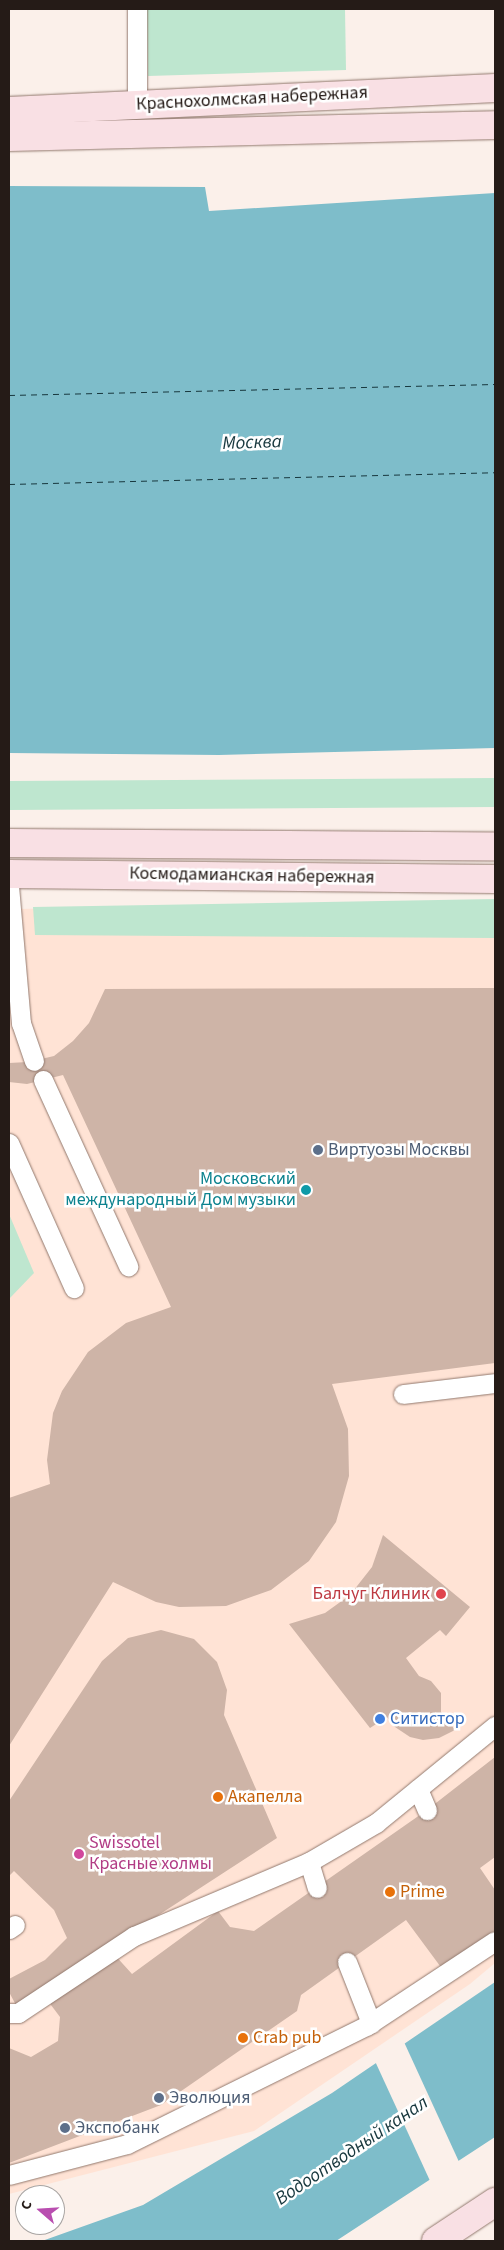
<!DOCTYPE html>
<meta charset="utf-8">
<style>
body{margin:0}
#map{position:relative;width:504px;height:2250px;overflow:hidden;background:#fbf0ea;font-family:"Source Sans 3",sans-serif}
div>[style]{position:absolute}
.built>*{inset:0;background:#ffe3d5}
.green>*{inset:0;background:#bee6cf}
.water>*{inset:0;background:#7ebdca}
.pier>*{inset:0;background:#fbf0ea}
.ferry>*{height:1px;margin-top:-0.5px;transform-origin:0;background:repeating-linear-gradient(90deg,#17373d 0 6px,transparent 0 11px)}
.building>*{inset:0;background:#ceb4a7}
.roads{filter:drop-shadow(0 0 1px #92796e) drop-shadow(0 0 1px #92796e)}
.lane>*{height:19px;margin:-9.5px;padding:0 9.5px;transform-origin:9.5px;border-radius:9.5px;background:#fff}
.secondary>*{height:28px;margin:-14px;padding:0 14px;transform-origin:14px;border-radius:14px;background:#f9e0e4}
.dots>*{width:14px;height:14px;translate:-50% -50%;box-sizing:border-box;border:2px solid #fff;border-radius:50%}
span{translate:-50% -50%;white-space:nowrap;text-align:center;line-height:1.15;-webkit-text-stroke:5px #fff;paint-order:stroke}
.street-label{font-size:18px;color:#251b17}
.service-label{font-size:18px;color:#4e5e75}
.left{translate:0 -50%;text-align:left}
.culture-label{font-size:18px;color:#0d838f}
.right{translate:-100% -50%;text-align:right}
.health-label{font-size:18px;color:#be3a42}
.shop-label{font-size:18px;color:#366cbe}
.food-label{font-size:18px;color:#c56008}
.hotel-label{font-size:18px;color:#b23c85}
.water-label{font-size:19px;color:#17373d;font-style:italic}
.frame{position:absolute;inset:0;border:10px solid #251b17;pointer-events:none}
.north{position:absolute;left:15px;top:2185px;width:50px;height:50px;box-sizing:border-box;background:#fff;border:1px solid #a8a4a2;border-radius:50%;rotate:289deg;font-size:14px;font-weight:700;line-height:20px;text-align:center;color:#251b17}
.north::after{content:'';display:block;margin:auto;width:18px;height:22px;background:#b94eb0;clip-path:polygon(50% 0,100% 100%,50% 72%,0 100%)}
</style>
<div id="map">
<div class="built">
<i style="clip-path:polygon(495px 901px,495px 1963px,470px 1984px,254px 2131px,9px 2194px,9px 913px,16px 909px)"></i>
</div>
<div class="green">
<i style="clip-path:polygon(147px 9px,345px 9px,346px 70px,148px 76px)"></i>
<i style="clip-path:polygon(495px 778px,495px 807px,9px 810px,9px 781px)"></i>
<i style="clip-path:polygon(495px 899px,495px 938px,35px 935px,33px 907px)"></i>
<i style="clip-path:polygon(9px 1214px,34px 1273px,9px 1299px)"></i>
</div>
<div class="water">
<i style="clip-path:polygon(9px 186px,205px 187px,209px 211px,495px 193px,495px 748px,219px 755px,9px 753px)"></i>
<i style="clip-path:polygon(495px 1982px,495px 2137px,336px 2241px,42px 2241px,143px 2205px,332px 2093px)"></i>
</div>
<div class="pier">
<i style="clip-path:polygon(404px 2042px,460px 2164px,431px 2183px,374px 2059px)"></i>
</div>
<div class="ferry">
<i style="left:9px;top:395px;width:486px;rotate:-1.3deg"></i>
<i style="left:9px;top:484px;width:486px;rotate:-1.4deg"></i>
</div>
<div class="building">
<i style="clip-path:polygon(495px 988px,495px 1363px,332px 1384px,348px 1429px,349px 1476px,336px 1522px,309px 1561px,271px 1590px,226px 1606px,179px 1607px,156px 1602px,113px 1582px,9px 1746px,9px 1498px,50px 1484px,47px 1460px,53px 1413px,62px 1391px,88px 1352px,126px 1323px,171px 1307px,63px 1075px,27px 1084px,9px 1082px,9px 1063px,28px 1062px,54px 1056px,73px 1041px,89px 1023px,105px 989px)"></i>
<i style="clip-path:polygon(383px 1535px,470px 1607px,446px 1636px,440px 1630px,406px 1658px,419px 1676px,431px 1681px,441px 1693px,441px 1712px,455px 1730px,439px 1738px,423px 1740px,410px 1737px,395px 1727px,387px 1717px,370px 1728px,289px 1624px,325px 1613px,350px 1595px,372px 1567px)"></i>
<i style="clip-path:polygon(161px 1630px,194px 1639px,217px 1662px,227px 1690px,224px 1715px,277px 1838px,17px 2007px,9px 1992px,9px 1979px,45px 1960px,67px 1938px,54px 1910px,14px 1871px,9px 1876px,9px 1801px,102px 1661px,128px 1638px)"></i>
<i style="clip-path:polygon(495px 1757px,495px 1857px,480px 1868px,495px 1890px,495px 1932px,443px 1970px,406px 1920px,301px 1995px,297px 2011px,161px 2105px,9px 2163px,9px 2048px,31px 2057px,58px 2041px,60px 2017px,48px 2001px,113px 1953px,132px 1974px,218px 1911px,230px 1927px,254px 1931px,427px 1810px)"></i>
</div>
<div class="roads">
<div class="lane">
<i style="left:137px;top:9px;width:96px;rotate:90deg"></i>
<i style="left:9px;top:886px;width:138px;rotate:85deg"></i>
<i style="left:21px;top:1023px;width:40px;rotate:71.1deg"></i>
<i style="left:43px;top:1080px;width:205px;rotate:65.4deg"></i>
<i style="left:9px;top:1143px;width:159px;rotate:65.9deg"></i>
<i style="left:403px;top:1394px;width:93px;rotate:-6.8deg"></i>
<i style="left:418px;top:1789px;width:23px;rotate:67deg"></i>
<i style="left:309px;top:1862px;width:27px;rotate:73deg"></i>
<i style="left:9px;top:1929px;width:7px;rotate:-34deg"></i>
<i style="left:347px;top:1962px;width:66px;rotate:68.5deg"></i>
<i style="left:9px;top:2013px;width:9px"></i>
<i style="left:18px;top:2013px;width:139px;rotate:-33.6deg"></i>
<i style="left:134px;top:1936px;width:190px;rotate:-22.9deg"></i>
<i style="left:309px;top:1862px;width:78px;rotate:-30.2deg"></i>
<i style="left:376px;top:1823px;width:154px;rotate:-39.2deg"></i>
<i style="left:9px;top:2175px;width:122px;rotate:-14.7deg"></i>
<i style="left:127px;top:2144px;width:267px;rotate:-26.3deg"></i>
<i style="left:366px;top:2026px;width:154px;rotate:-33.4deg"></i>
</div>
<div class="secondary">
<i style="left:9px;top:111px;width:487px;rotate:-2.7deg"></i>
<i style="left:9px;top:137px;width:486px;rotate:-1.4deg"></i>
<i style="left:9px;top:843px;width:486px;rotate:0.4deg"></i>
<i style="left:9px;top:874px;width:486px;rotate:0.6deg"></i>
<i style="left:436px;top:2241px;width:71px;rotate:-33.5deg"></i>
</div>
</div>
<div class="dots">
<i style="left:318px;top:1150px;background:#5c6f8a"></i>
<i style="left:306px;top:1190px;background:#0f9aa8"></i>
<i style="left:441px;top:1594px;background:#e0444e"></i>
<i style="left:380px;top:1719px;background:#3f7fe0"></i>
<i style="left:218px;top:1797px;background:#e8710a"></i>
<i style="left:79px;top:1854px;background:#d1479c"></i>
<i style="left:390px;top:1892px;background:#e8710a"></i>
<i style="left:243px;top:2038px;background:#e8710a"></i>
<i style="left:159px;top:2098px;background:#5c6f8a"></i>
<i style="left:65px;top:2128px;background:#5c6f8a"></i>
</div>
<div class="street-label">
<span style="left:252px;top:99px;rotate:-3deg">Краснохолмская набережная</span>
<span style="left:252px;top:876px;rotate:1deg">Космодамианская набережная</span>
</div>
<div class="service-label">
<span class="left" style="left:328px;top:1150px">Виртуозы Москвы</span>
<span class="left" style="left:169px;top:2098px">Эволюция</span>
<span class="left" style="left:75px;top:2128px">Экспобанк</span>
</div>
<div class="culture-label">
<span class="right" style="left:296px;top:1190px">Московский<br>международный Дом музыки</span>
</div>
<div class="health-label">
<span class="right" style="left:430px;top:1594px">Балчуг Клиник</span>
</div>
<div class="shop-label">
<span class="left" style="left:390px;top:1719px">Ситистор</span>
</div>
<div class="food-label">
<span class="left" style="left:228px;top:1797px">Акапелла</span>
<span class="left" style="left:400px;top:1892px">Prime</span>
<span class="left" style="left:253px;top:2038px">Crab pub</span>
</div>
<div class="hotel-label">
<span class="left" style="left:89px;top:1854px">Swissotel<br>Красные холмы</span>
</div>
<div class="water-label">
<span style="left:252px;top:443px;rotate:-2deg">Москва</span>
<span style="left:352px;top:2151px;rotate:-34deg">Водоотводный канал</span>
</div>
<div class="frame"></div>
<div class="north">С</div>
</div>
